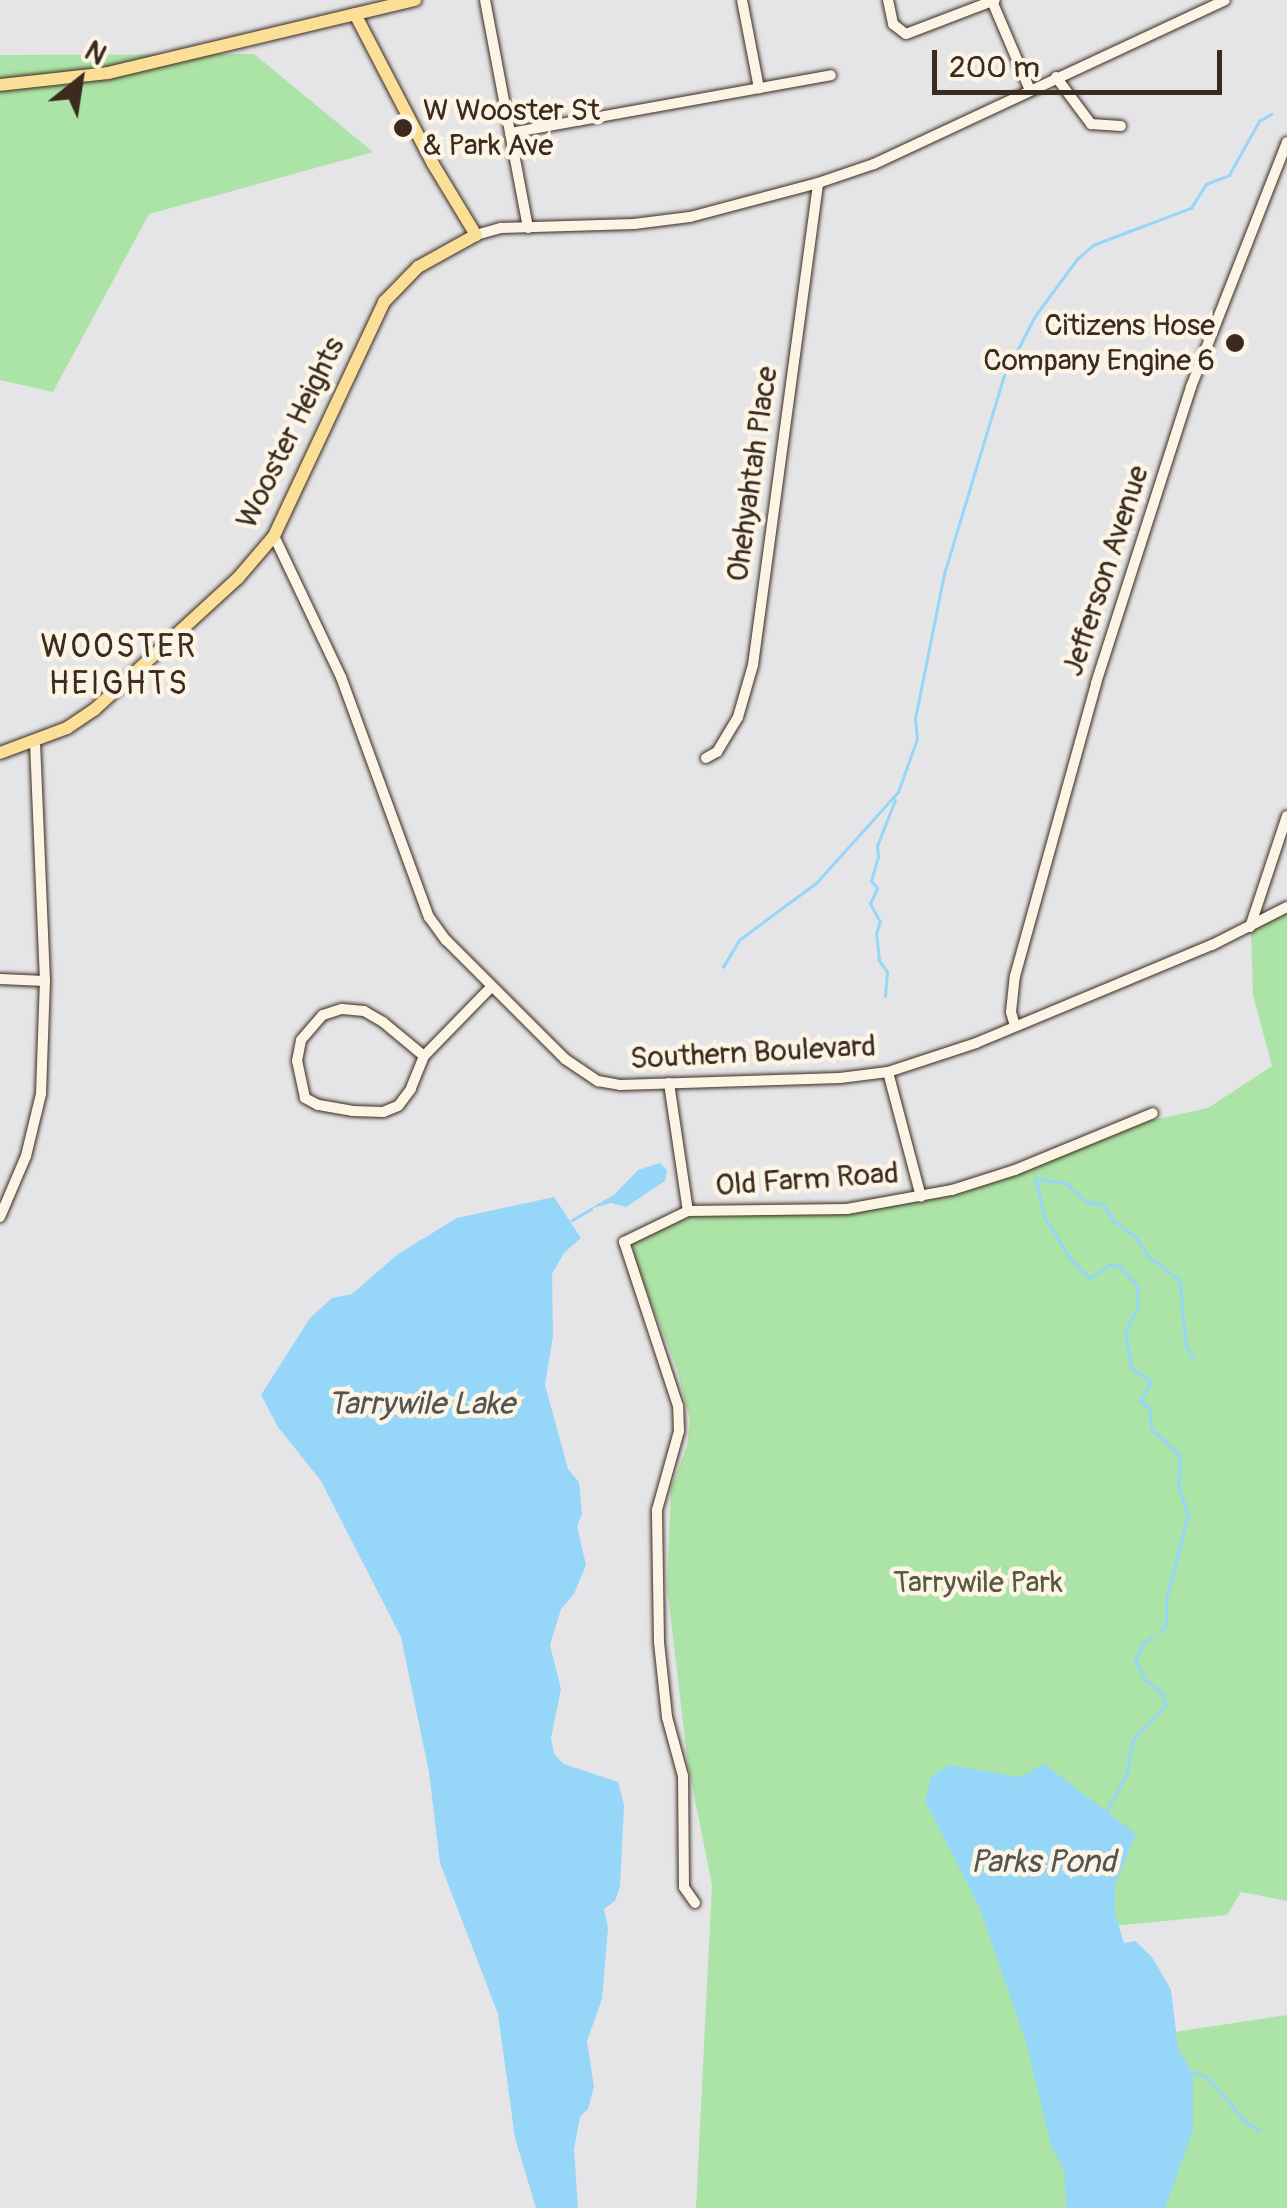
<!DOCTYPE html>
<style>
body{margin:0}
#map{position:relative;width:1287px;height:2208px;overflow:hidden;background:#e5e5e8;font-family:Pangolin,sans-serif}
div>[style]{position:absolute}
.green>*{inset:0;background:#ace3a6}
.water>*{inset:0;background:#96d6f8}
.stream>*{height:2.5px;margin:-1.25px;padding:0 1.25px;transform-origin:1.25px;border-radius:1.25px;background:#96d6f8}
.roads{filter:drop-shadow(0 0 2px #3b2a1e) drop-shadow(0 0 2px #3b2a1e)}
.minor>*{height:10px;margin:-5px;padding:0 5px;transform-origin:5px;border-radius:5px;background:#fcf5e5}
.major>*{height:12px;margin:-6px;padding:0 6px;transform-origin:6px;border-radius:6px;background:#fbdf96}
.dots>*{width:28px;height:28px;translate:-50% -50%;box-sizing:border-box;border:5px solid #fcf5e5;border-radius:50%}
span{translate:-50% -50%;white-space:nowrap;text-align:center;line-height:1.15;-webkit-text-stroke:9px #fcf5e5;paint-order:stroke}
.poi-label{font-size:30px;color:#3b2a1e}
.left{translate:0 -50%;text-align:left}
.right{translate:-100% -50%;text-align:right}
.street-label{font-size:30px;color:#3b2a1e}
.park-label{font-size:30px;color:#575840}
.neighbourhood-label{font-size:32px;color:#3b2a1e;letter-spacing:2.5px}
.water-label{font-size:32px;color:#525554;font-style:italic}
.north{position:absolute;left:30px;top:30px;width:100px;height:100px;-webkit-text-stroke:8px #fcf5e5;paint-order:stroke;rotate:30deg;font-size:28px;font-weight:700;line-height:40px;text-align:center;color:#3b2a1e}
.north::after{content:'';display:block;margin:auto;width:35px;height:45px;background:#3b2a1e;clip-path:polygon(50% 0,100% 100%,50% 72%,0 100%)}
.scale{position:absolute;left:932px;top:50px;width:290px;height:45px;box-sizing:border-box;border:5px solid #3b2a1e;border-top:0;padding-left:12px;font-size:30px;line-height:35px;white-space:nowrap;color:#3b2a1e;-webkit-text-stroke:8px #fcf5e5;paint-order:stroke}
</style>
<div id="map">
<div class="green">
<i style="clip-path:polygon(254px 54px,373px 152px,149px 214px,53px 392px,0 380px,0 55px)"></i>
<i style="clip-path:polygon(1287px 913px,1287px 1901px,1241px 1892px,1227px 1915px,1112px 1926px,1168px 2033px,1287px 2015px,1287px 2208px,696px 2208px,712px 1885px,688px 1765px,667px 1587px,671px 1488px,687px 1446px,690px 1420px,677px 1369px,634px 1258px,634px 1239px,694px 1211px,804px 1213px,917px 1194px,1022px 1169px,1153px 1120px,1208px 1108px,1272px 1066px,1253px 995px,1251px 931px)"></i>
</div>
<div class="water">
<i style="clip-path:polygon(660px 1163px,667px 1170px,665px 1181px,626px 1207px,611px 1203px,589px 1209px,614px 1195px,638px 1170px)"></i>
<i style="clip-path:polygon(554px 1197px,581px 1238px,564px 1253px,552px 1274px,553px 1336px,545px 1385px,568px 1469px,579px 1482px,582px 1514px,577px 1526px,586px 1565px,574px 1594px,561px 1609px,550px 1645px,561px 1689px,551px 1738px,554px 1754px,564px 1764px,618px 1782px,624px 1805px,620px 1886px,615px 1901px,604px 1909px,608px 1928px,602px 1999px,587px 2041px,594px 2087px,588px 2109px,580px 2117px,574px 2149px,578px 2208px,536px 2208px,515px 2138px,498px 2014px,440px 1863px,429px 1772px,401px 1637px,321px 1481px,278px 1427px,261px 1395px,310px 1318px,332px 1298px,352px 1294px,398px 1254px,457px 1218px)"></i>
<i style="clip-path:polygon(1044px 1764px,1136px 1834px,1115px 1885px,1115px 1913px,1124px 1943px,1135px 1941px,1152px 1957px,1171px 1990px,1178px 2048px,1193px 2074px,1193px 2130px,1165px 2208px,1067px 2208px,1064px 2170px,1051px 2145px,1027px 2045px,980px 1909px,925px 1801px,931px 1777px,949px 1765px,1020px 1777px)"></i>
</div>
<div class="stream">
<i style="left:723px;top:967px;width:31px;rotate:-59deg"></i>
<i style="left:739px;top:940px;width:96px;rotate:-36.5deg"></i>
<i style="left:816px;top:883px;width:122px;rotate:-48deg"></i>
<i style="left:898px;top:792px;width:56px;rotate:-70.3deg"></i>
<i style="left:917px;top:739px;width:20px;rotate:-96deg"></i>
<i style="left:915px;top:719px;width:148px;rotate:-78.7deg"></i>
<i style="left:944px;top:574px;width:205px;rotate:-73.2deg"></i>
<i style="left:1003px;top:378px;width:70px;rotate:-62.7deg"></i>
<i style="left:1035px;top:316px;width:71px;rotate:-53.6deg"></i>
<i style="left:1077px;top:259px;width:21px;rotate:-41deg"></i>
<i style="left:1093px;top:245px;width:105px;rotate:-20.7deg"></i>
<i style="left:1191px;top:208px;width:28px;rotate:-58deg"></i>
<i style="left:1206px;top:184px;width:25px;rotate:-21deg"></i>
<i style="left:1229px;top:175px;width:62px;rotate:-60.9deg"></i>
<i style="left:1259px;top:121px;width:14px;rotate:-30deg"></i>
<i style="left:885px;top:996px;width:24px;rotate:-85deg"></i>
<i style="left:887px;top:972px;width:14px;rotate:-126deg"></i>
<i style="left:879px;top:961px;width:27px;rotate:-96deg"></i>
<i style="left:876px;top:934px;width:13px;rotate:-72deg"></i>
<i style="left:880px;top:922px;width:21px;rotate:-119deg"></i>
<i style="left:870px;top:904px;width:17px;rotate:-66deg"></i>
<i style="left:877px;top:888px;width:9px;rotate:-131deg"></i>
<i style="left:871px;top:881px;width:25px;rotate:-74deg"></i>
<i style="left:878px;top:857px;width:11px;rotate:-95deg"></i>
<i style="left:877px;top:846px;width:49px;rotate:-68.6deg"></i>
<i style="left:572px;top:1220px;width:22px;rotate:-30deg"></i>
<i style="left:1160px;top:1632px;width:9px;rotate:-49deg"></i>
<i style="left:1166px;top:1625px;width:26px;rotate:-90deg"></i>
<i style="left:1166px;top:1599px;width:86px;rotate:-75.2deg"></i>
<i style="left:1188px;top:1516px;width:32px;rotate:-108deg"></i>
<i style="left:1178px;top:1486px;width:30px;rotate:-86deg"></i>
<i style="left:1180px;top:1456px;width:40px;rotate:-137deg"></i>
<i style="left:1151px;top:1429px;width:21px;rotate:-95deg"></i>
<i style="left:1149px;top:1408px;width:11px;rotate:-146deg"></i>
<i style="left:1140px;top:1402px;width:24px;rotate:-62deg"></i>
<i style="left:1151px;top:1381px;width:24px;rotate:-147deg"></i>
<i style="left:1131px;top:1368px;width:37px;rotate:-99deg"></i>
<i style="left:1125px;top:1331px;width:27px;rotate:-62deg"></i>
<i style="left:1138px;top:1307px;width:21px;rotate:-93deg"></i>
<i style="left:1137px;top:1286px;width:27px;rotate:-132deg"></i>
<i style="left:1119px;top:1266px;width:9px;rotate:-174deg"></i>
<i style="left:1110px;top:1265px;width:24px;rotate:145deg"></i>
<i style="left:1090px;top:1279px;width:30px;rotate:-134deg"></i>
<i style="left:1069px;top:1257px;width:47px;rotate:-122deg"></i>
<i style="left:1044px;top:1217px;width:39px;rotate:-103deg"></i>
<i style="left:1035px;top:1179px;width:31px;rotate:7deg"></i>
<i style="left:1066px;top:1183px;width:26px;rotate:43deg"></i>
<i style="left:1085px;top:1201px;width:19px;rotate:12deg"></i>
<i style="left:1104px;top:1205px;width:19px;rotate:58deg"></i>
<i style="left:1114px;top:1221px;width:29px;rotate:36deg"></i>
<i style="left:1137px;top:1238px;width:22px;rotate:58deg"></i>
<i style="left:1149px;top:1257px;width:39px;rotate:37deg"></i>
<i style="left:1180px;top:1280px;width:66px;rotate:84.8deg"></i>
<i style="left:1186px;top:1346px;width:13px;rotate:58deg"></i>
<i style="left:1105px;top:1814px;width:47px;rotate:-61.8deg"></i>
<i style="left:1127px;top:1773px;width:32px;rotate:-81deg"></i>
<i style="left:1132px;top:1741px;width:49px;rotate:-47.5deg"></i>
<i style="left:1165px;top:1705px;width:11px;rotate:-100deg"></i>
<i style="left:1163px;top:1694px;width:23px;rotate:-142deg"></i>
<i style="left:1145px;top:1680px;width:22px;rotate:-117deg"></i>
<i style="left:1135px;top:1660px;width:19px;rotate:-65deg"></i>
<i style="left:1143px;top:1643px;width:11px;rotate:-34deg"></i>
<i style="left:1192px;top:2071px;width:19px;rotate:25deg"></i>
<i style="left:1209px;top:2079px;width:55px;rotate:49.4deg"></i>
<i style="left:1245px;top:2121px;width:17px;rotate:33deg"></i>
</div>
<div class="roads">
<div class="minor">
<i style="left:485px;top:0;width:232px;rotate:79.3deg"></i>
<i style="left:742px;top:0;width:90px;rotate:79.1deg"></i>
<i style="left:888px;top:0;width:25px;rotate:78deg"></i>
<i style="left:893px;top:24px;width:16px;rotate:38deg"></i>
<i style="left:906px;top:34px;width:95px;rotate:-20.9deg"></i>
<i style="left:992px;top:1px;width:97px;rotate:66.9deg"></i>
<i style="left:1056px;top:77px;width:59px;rotate:53.3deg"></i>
<i style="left:1091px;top:124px;width:30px;rotate:4deg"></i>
<i style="left:510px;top:133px;width:326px;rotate:-10.2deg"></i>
<i style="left:476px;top:235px;width:26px;rotate:-16deg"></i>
<i style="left:501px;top:228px;width:133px;rotate:-1.7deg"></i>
<i style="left:634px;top:224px;width:56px;rotate:-7.1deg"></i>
<i style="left:690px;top:217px;width:132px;rotate:-14.9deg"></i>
<i style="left:818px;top:183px;width:59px;rotate:-18.7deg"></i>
<i style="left:874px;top:164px;width:387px;rotate:-25deg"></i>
<i style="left:274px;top:536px;width:156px;rotate:64.6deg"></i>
<i style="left:341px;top:677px;width:256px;rotate:69.9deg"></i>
<i style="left:429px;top:917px;width:29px;rotate:54deg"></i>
<i style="left:446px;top:940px;width:168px;rotate:45deg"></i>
<i style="left:565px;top:1059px;width:40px;rotate:34deg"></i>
<i style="left:598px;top:1081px;width:22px;rotate:10deg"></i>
<i style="left:620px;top:1085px;width:220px;rotate:-1.8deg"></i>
<i style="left:840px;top:1078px;width:48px;rotate:-7.1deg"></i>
<i style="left:888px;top:1072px;width:93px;rotate:-18.2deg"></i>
<i style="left:976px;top:1043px;width:256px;rotate:-22.6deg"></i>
<i style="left:1212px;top:945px;width:84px;rotate:-26.9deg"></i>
<i style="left:706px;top:758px;width:13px;rotate:-29deg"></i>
<i style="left:717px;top:752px;width:41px;rotate:-59deg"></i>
<i style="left:738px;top:717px;width:54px;rotate:-73.9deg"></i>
<i style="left:753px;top:665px;width:486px;rotate:-82.3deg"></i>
<i style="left:1250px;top:927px;width:117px;rotate:-71.6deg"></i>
<i style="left:0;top:979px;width:45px;rotate:2.5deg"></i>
<i style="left:342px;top:1009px;width:22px;rotate:5deg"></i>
<i style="left:364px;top:1011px;width:22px;rotate:30deg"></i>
<i style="left:383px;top:1022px;width:53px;rotate:39.7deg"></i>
<i style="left:424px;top:1056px;width:35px;rotate:112deg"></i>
<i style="left:411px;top:1089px;width:21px;rotate:127deg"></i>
<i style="left:398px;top:1106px;width:16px;rotate:158deg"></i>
<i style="left:383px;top:1112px;width:30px;rotate:-178deg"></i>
<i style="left:353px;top:1111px;width:36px;rotate:-170deg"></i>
<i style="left:318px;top:1105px;width:15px;rotate:-152deg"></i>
<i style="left:305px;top:1098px;width:38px;rotate:-102deg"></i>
<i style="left:297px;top:1061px;width:21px;rotate:-79deg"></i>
<i style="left:301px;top:1040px;width:33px;rotate:-49deg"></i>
<i style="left:323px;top:1015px;width:20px;rotate:-18deg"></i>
<i style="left:1015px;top:1026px;width:15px;rotate:-106deg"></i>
<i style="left:1011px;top:1012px;width:36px;rotate:-84deg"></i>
<i style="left:1015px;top:976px;width:304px;rotate:-74.5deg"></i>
<i style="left:1096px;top:683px;width:311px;rotate:-72.2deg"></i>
<i style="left:1191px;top:387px;width:263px;rotate:-68.6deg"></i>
<i style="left:424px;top:1056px;width:96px;rotate:-45.8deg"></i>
<i style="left:888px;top:1072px;width:129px;rotate:75.2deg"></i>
<i style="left:669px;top:1083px;width:129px;rotate:81.6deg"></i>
<i style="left:0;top:1217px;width:66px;rotate:-66.9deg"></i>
<i style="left:26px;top:1156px;width:64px;rotate:-76.4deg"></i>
<i style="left:41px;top:1094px;width:113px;rotate:-88deg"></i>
<i style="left:45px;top:981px;width:238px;rotate:-92.4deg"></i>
<i style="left:695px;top:1903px;width:19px;rotate:-125deg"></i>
<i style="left:684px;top:1887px;width:111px;rotate:-90.5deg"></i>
<i style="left:683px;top:1776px;width:61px;rotate:-105.2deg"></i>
<i style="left:667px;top:1717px;width:75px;rotate:-96.1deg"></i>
<i style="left:659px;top:1642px;width:132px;rotate:-90.9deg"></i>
<i style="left:657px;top:1510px;width:82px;rotate:-74.4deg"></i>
<i style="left:679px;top:1431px;width:25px;rotate:-92deg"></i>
<i style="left:678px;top:1406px;width:173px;rotate:-108.2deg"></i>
<i style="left:624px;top:1242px;width:71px;rotate:-25.8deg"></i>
<i style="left:688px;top:1211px;width:159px;rotate:-0.7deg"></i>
<i style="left:847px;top:1209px;width:107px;rotate:-10.3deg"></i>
<i style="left:952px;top:1190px;width:66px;rotate:-17.6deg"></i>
<i style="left:1015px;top:1170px;width:149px;rotate:-22.4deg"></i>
</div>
<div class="major">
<i style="left:0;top:85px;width:109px;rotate:-6.3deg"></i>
<i style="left:108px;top:73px;width:316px;rotate:-13.4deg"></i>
<i style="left:0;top:753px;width:72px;rotate:-20.5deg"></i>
<i style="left:67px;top:728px;width:34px;rotate:-34deg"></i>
<i style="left:95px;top:709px;width:194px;rotate:-42.5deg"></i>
<i style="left:238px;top:578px;width:55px;rotate:-49.4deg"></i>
<i style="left:274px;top:536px;width:259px;rotate:-64.8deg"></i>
<i style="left:384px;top:302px;width:49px;rotate:-45.8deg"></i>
<i style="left:418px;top:267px;width:66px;rotate:-28.9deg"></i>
<i style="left:476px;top:235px;width:83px;rotate:-121.2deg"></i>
<i style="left:433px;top:164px;width:169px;rotate:-117.5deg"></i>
</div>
</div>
<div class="dots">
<i style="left:403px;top:128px;background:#3b2a1e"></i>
<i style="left:1235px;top:343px;background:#3b2a1e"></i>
</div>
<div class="poi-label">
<span class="left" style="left:423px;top:128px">W Wooster St<br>&amp; Park Ave</span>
<span class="right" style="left:1215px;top:343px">Citizens Hose<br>Company Engine 6</span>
</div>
<div class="street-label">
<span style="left:291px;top:433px;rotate:-64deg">Wooster Heights</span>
<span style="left:753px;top:474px;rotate:-82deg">Ohehyahtah Place</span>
<span style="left:1106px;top:571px;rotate:-72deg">Jefferson Avenue</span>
<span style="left:753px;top:1053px;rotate:-3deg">Southern Boulevard</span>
<span style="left:807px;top:1180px;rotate:-4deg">Old Farm Road</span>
</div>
<div class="park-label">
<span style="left:978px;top:1583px">Tarrywile Park</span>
</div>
<div class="neighbourhood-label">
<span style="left:119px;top:666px">WOOSTER<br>HEIGHTS</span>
</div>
<div class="water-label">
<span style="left:421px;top:1404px">Tarrywile Lake</span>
<span style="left:1043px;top:1862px">Parks Pond</span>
</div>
<div class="north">N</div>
<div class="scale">200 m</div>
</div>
